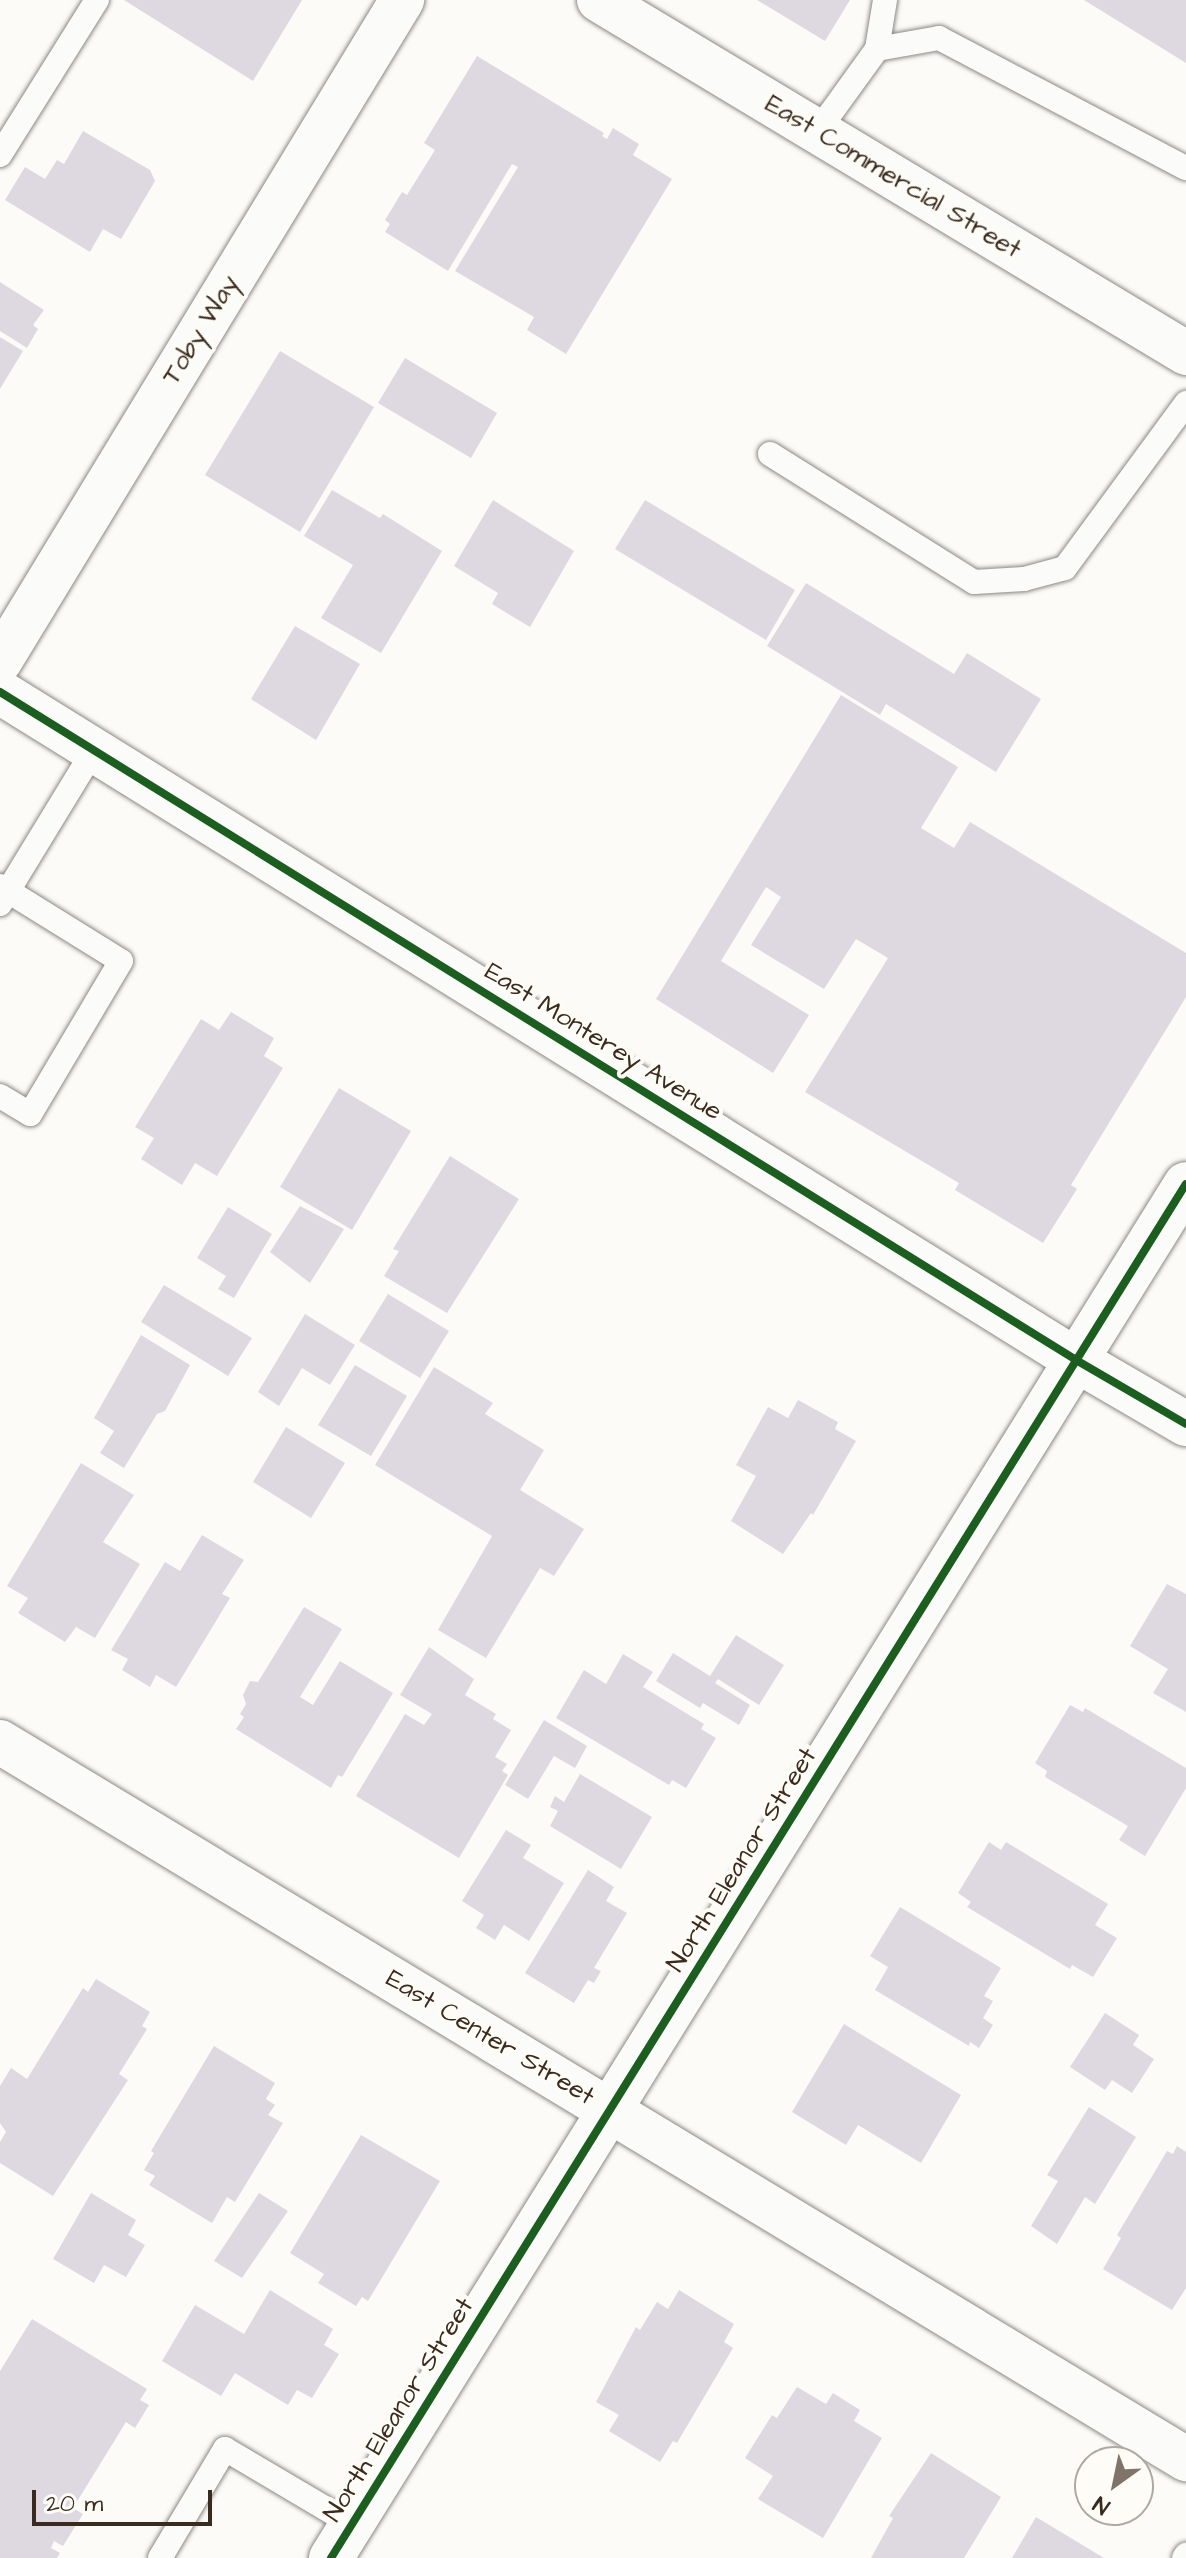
<!DOCTYPE html>
<style>
body{margin:0}
#map{position:relative;width:1186px;height:2558px;overflow:hidden;background:#fcfbf8;font-family:"Architects Daughter",sans-serif}
div>[style]{position:absolute}
.building>*{inset:0;background:#ded9e1}
.roads{filter:drop-shadow(0 0 2px #8d8985) drop-shadow(0 0 2px #8d8985)}
.service>*{height:24px;margin:-12px;padding:0 12px;transform-origin:12px;border-radius:12px;background:#fbfbf9}
.minor>*{height:44px;margin:-22px;padding:0 22px;transform-origin:22px;border-radius:22px;background:#fbfbf9}
.tertiary>*{height:44px;margin:-22px;padding:0 22px;transform-origin:22px;border-radius:22px;background:#fbfbf9}
.cycleway>*{height:8px;margin:-4px;padding:0 4px;transform-origin:4px;border-radius:4px;background:#1b5e20}
span{translate:-50% -50%;white-space:nowrap;text-align:center;line-height:1.15;-webkit-text-stroke:8px #fdfcf7;paint-order:stroke}
.street-label{font-size:26px;color:#3b2a1e}
.north{position:absolute;left:1074px;top:2446px;width:80px;height:80px;box-sizing:border-box;background:#fdfcf7;border:2px solid #afa8a0;border-radius:50%;rotate:213deg;font-size:22px;font-weight:700;line-height:32px;text-align:center;color:#3b2a1e}
.north::after{content:'';display:block;margin:auto;width:28px;height:36px;background:#7f736a;clip-path:polygon(50% 0,100% 100%,50% 72%,0 100%)}
.scale{position:absolute;left:32px;top:2490px;width:180px;height:36px;box-sizing:border-box;border:4px solid #3b2a1e;border-top:0;padding-left:10px;font-size:24px;line-height:28px;white-space:nowrap;color:#3b2a1e;-webkit-text-stroke:6px #fdfcf7;paint-order:stroke}
</style>
<div id="map">
<div class="building">
<i style="clip-path:polygon(124px 0,302px 0,253px 81px)"></i>
<i style="clip-path:polygon(757px 0,850px 0,825px 41px)"></i>
<i style="clip-path:polygon(1084px 0,1186px 0,1186px 63px)"></i>
<i style="clip-path:polygon(477px 56px,604px 133px,602px 136px,607px 139px,613px 128px,639px 144px,633px 155px,672px 179px,566px 354px,527px 330px,534px 317px,455px 271px,518px 167px,512px 164px,448px 271px,385px 232px,390px 224px,385px 220px,402px 192px,407px 195px,435px 150px,424px 143px)"></i>
<i style="clip-path:polygon(83px 131px,150px 170px,155px 181px,121px 239px,103px 229px,90px 252px,5px 200px,25px 167px,45px 179px,57px 160px,64px 164px)"></i>
<i style="clip-path:polygon(0 282px,44px 310px,33px 325px,38px 329px,27px 348px,0 331px)"></i>
<i style="clip-path:polygon(0 337px,23px 351px,0 389px)"></i>
<i style="clip-path:polygon(280px 351px,374px 407px,300px 532px,205px 475px)"></i>
<i style="clip-path:polygon(405px 358px,497px 413px,471px 458px,378px 403px)"></i>
<i style="clip-path:polygon(332px 490px,380px 518px,383px 514px,442px 551px,381px 653px,321px 618px,353px 565px,304px 536px)"></i>
<i style="clip-path:polygon(493px 500px,574px 551px,530px 627px,492px 604px,498px 593px,454px 566px)"></i>
<i style="clip-path:polygon(645px 500px,795px 590px,766px 640px,615px 549px)"></i>
<i style="clip-path:polygon(806px 583px,954px 674px,967px 653px,1041px 699px,996px 772px,886px 704px,880px 715px,767px 646px)"></i>
<i style="clip-path:polygon(295px 626px,360px 664px,316px 740px,251px 699px)"></i>
<i style="clip-path:polygon(841px 695px,958px 767px,921px 828px,954px 848px,970px 822px,1186px 953px,1186px 997px,1071px 1185px,1077px 1189px,1043px 1243px,955px 1190px,959px 1183px,805px 1092px,888px 958px,856px 939px,824px 989px,751px 945px,781px 897px,766px 887px,721px 961px,809px 1015px,773px 1073px,656px 999px)"></i>
<i style="clip-path:polygon(231px 1012px,274px 1038px,264px 1056px,283px 1068px,217px 1176px,195px 1163px,182px 1185px,141px 1159px,154px 1138px,135px 1127px,201px 1019px,219px 1030px)"></i>
<i style="clip-path:polygon(339px 1088px,411px 1131px,352px 1230px,280px 1187px)"></i>
<i style="clip-path:polygon(450px 1156px,519px 1199px,447px 1313px,384px 1276px,399px 1251px,393px 1249px)"></i>
<i style="clip-path:polygon(300px 1206px,344px 1229px,310px 1283px,270px 1252px)"></i>
<i style="clip-path:polygon(228px 1207px,272px 1234px,234px 1298px,218px 1289px,226px 1276px,197px 1258px)"></i>
<i style="clip-path:polygon(164px 1285px,252px 1338px,228px 1376px,141px 1322px)"></i>
<i style="clip-path:polygon(388px 1294px,449px 1331px,420px 1378px,359px 1341px)"></i>
<i style="clip-path:polygon(305px 1314px,355px 1345px,330px 1385px,302px 1368px,279px 1406px,258px 1392px)"></i>
<i style="clip-path:polygon(141px 1335px,190px 1365px,165px 1411px,157px 1414px,124px 1468px,100px 1453px,114px 1431px,94px 1418px)"></i>
<i style="clip-path:polygon(355px 1365px,407px 1396px,371px 1456px,318px 1425px)"></i>
<i style="clip-path:polygon(434px 1367px,493px 1403px,485px 1414px,544px 1450px,520px 1490px,584px 1529px,554px 1576px,540px 1568px,486px 1658px,438px 1630px,492px 1536px,375px 1465px)"></i>
<i style="clip-path:polygon(798px 1400px,838px 1422px,835px 1429px,856px 1441px,813px 1515px,811px 1513px,783px 1554px,731px 1521px,756px 1476px,736px 1465px,768px 1407px,788px 1418px)"></i>
<i style="clip-path:polygon(286px 1427px,345px 1463px,311px 1518px,253px 1482px)"></i>
<i style="clip-path:polygon(81px 1463px,134px 1495px,103px 1542px,140px 1564px,95px 1638px,76px 1627px,65px 1642px,18px 1613px,28px 1598px,7px 1586px)"></i>
<i style="clip-path:polygon(202px 1535px,244px 1560px,222px 1594px,230px 1598px,176px 1687px,156px 1675px,150px 1687px,122px 1670px,128px 1659px,111px 1650px,165px 1562px,180px 1571px)"></i>
<i style="clip-path:polygon(1167px 1584px,1186px 1594px,1186px 1712px,1153px 1693px,1168px 1669px,1130px 1646px)"></i>
<i style="clip-path:polygon(304px 1607px,342px 1629px,300px 1697px,313px 1705px,340px 1661px,393px 1693px,342px 1777px,338px 1775px,331px 1788px,236px 1729px,244px 1717px,240px 1714px,246px 1704px,243px 1695px,250px 1681px,258px 1682px)"></i>
<i style="clip-path:polygon(736px 1635px,784px 1665px,759px 1705px,718px 1679px,715px 1683px,750px 1705px,739px 1725px,703px 1703px,700px 1708px,656px 1681px,673px 1653px,710px 1676px)"></i>
<i style="clip-path:polygon(429px 1647px,474px 1679px,465px 1695px,496px 1714px,493px 1719px,511px 1730px,495px 1757px,507px 1764px,502px 1771px,508px 1775px,459px 1858px,356px 1796px,405px 1714px,424px 1725px,432px 1714px,400px 1695px)"></i>
<i style="clip-path:polygon(623px 1654px,653px 1672px,643px 1687px,704px 1724px,701px 1729px,716px 1738px,686px 1788px,672px 1780px,669px 1785px,556px 1718px,584px 1670px,606px 1684px)"></i>
<i style="clip-path:polygon(1070px 1705px,1083px 1712px,1085px 1708px,1186px 1768px,1186px 1788px,1145px 1856px,1119px 1840px,1128px 1826px,1045px 1777px,1047px 1771px,1035px 1763px)"></i>
<i style="clip-path:polygon(544px 1720px,587px 1746px,575px 1768px,554px 1756px,528px 1799px,505px 1785px)"></i>
<i style="clip-path:polygon(580px 1774px,652px 1817px,621px 1869px,550px 1826px,558px 1811px,550px 1807px,555px 1796px,564px 1802px)"></i>
<i style="clip-path:polygon(506px 1830px,531px 1845px,523px 1858px,564px 1883px,529px 1941px,504px 1925px,495px 1940px,476px 1928px,484px 1915px,462px 1901px)"></i>
<i style="clip-path:polygon(989px 1842px,1001px 1850px,1006px 1842px,1108px 1904px,1095px 1925px,1117px 1938px,1093px 1977px,1072px 1965px,1070px 1969px,967px 1907px,971px 1902px,958px 1893px)"></i>
<i style="clip-path:polygon(588px 1870px,614px 1887px,606px 1901px,627px 1913px,594px 1968px,601px 1971px,594px 1983px,588px 1980px,574px 2003px,525px 1973px)"></i>
<i style="clip-path:polygon(900px 1907px,1001px 1968px,984px 1996px,993px 2001px,983px 2018px,993px 2025px,979px 2048px,970px 2042px,969px 2046px,875px 1990px,888px 1967px,870px 1956px)"></i>
<i style="clip-path:polygon(96px 1979px,150px 2012px,142px 2026px,147px 2029px,119px 2074px,128px 2080px,53px 2196px,0 2163px,0 2142px,6px 2132px,0 2123px,0 2086px,11px 2068px,27px 2079px,83px 1988px,88px 1992px)"></i>
<i style="clip-path:polygon(1105px 2013px,1139px 2035px,1133px 2045px,1154px 2059px,1132px 2093px,1112px 2080px,1105px 2090px,1070px 2067px)"></i>
<i style="clip-path:polygon(844px 2024px,961px 2095px,921px 2163px,858px 2125px,846px 2145px,792px 2112px)"></i>
<i style="clip-path:polygon(214px 2046px,275px 2083px,266px 2099px,275px 2105px,268px 2115px,283px 2123px,235px 2202px,227px 2197px,212px 2223px,149px 2185px,155px 2176px,144px 2170px,154px 2153px,151px 2151px)"></i>
<i style="clip-path:polygon(1089px 2107px,1136px 2137px,1095px 2204px,1085px 2197px,1057px 2244px,1031px 2226px,1058px 2181px,1047px 2175px)"></i>
<i style="clip-path:polygon(361px 2135px,440px 2181px,368px 2301px,362px 2297px,356px 2306px,318px 2283px,324px 2274px,290px 2253px)"></i>
<i style="clip-path:polygon(1177px 2146px,1186px 2152px,1186px 2288px,1172px 2310px,1103px 2269px,1121px 2238px,1117px 2235px,1167px 2151px,1173px 2154px)"></i>
<i style="clip-path:polygon(91px 2193px,136px 2220px,128px 2235px,145px 2245px,126px 2277px,104px 2265px,94px 2283px,53px 2259px)"></i>
<i style="clip-path:polygon(259px 2193px,288px 2211px,242px 2278px,214px 2261px)"></i>
<i style="clip-path:polygon(270px 2290px,333px 2329px,324px 2345px,339px 2354px,312px 2398px,297px 2390px,288px 2405px,235px 2373px,221px 2396px,162px 2361px,195px 2305px,244px 2334px)"></i>
<i style="clip-path:polygon(679px 2290px,734px 2324px,724px 2342px,733px 2348px,677px 2443px,673px 2441px,660px 2462px,609px 2431px,619px 2415px,596px 2402px,636px 2327px,640px 2330px,657px 2302px,668px 2309px)"></i>
<i style="clip-path:polygon(32px 2319px,147px 2389px,140px 2400px,149px 2405px,135px 2428px,126px 2422px,73px 2508px,83px 2514px,63px 2546px,54px 2541px,51px 2548px,60px 2553px,57px 2558px,0 2558px,0 2371px)"></i>
<i style="clip-path:polygon(797px 2387px,826px 2404px,833px 2393px,860px 2410px,854px 2421px,882px 2438px,823px 2538px,758px 2499px,773px 2476px,745px 2458px,772px 2415px,777px 2418px)"></i>
<i style="clip-path:polygon(931px 2453px,1001px 2497px,964px 2558px,871px 2558px,893px 2518px,889px 2516px)"></i>
<i style="clip-path:polygon(1036px 2517px,1104px 2558px,1012px 2558px)"></i>
</div>
<div class="roads">
<div class="service">
<i style="left:877px;top:49px;width:50px;rotate:-80.7deg"></i>
<i style="left:817px;top:132px;width:102px;rotate:-54.1deg"></i>
<i style="left:877px;top:49px;width:63px;rotate:-10.1deg"></i>
<i style="left:939px;top:38px;width:279px;rotate:27.8deg"></i>
<i style="left:0;top:155px;width:183px;rotate:-58deg"></i>
<i style="left:770px;top:454px;width:241px;rotate:32.1deg"></i>
<i style="left:974px;top:582px;width:50px;rotate:-3.4deg"></i>
<i style="left:1024px;top:579px;width:42px;rotate:-15deg"></i>
<i style="left:1065px;top:568px;width:205px;rotate:-53.7deg"></i>
<i style="left:0;top:886px;width:142px;rotate:31.8deg"></i>
<i style="left:121px;top:961px;width:178px;rotate:120.7deg"></i>
<i style="left:30px;top:1114px;width:35px;rotate:-149deg"></i>
<i style="left:0;top:904px;width:180px;rotate:-58.6deg"></i>
<i style="left:160px;top:2558px;width:127px;rotate:-59.2deg"></i>
<i style="left:225px;top:2449px;width:147px;rotate:30.6deg"></i>
<i style="left:1184px;top:2558px;width:4px;rotate:-56deg"></i>
</div>
<div class="minor">
<i style="left:599px;top:0;width:685px;rotate:31.02deg"></i>
<i style="left:0;top:661px;width:774px;rotate:-58.69deg"></i>
<i style="left:0;top:1742px;width:1386px;rotate:31.16deg"></i>
<i style="left:331px;top:2558px;width:1618px;rotate:-58.11deg"></i>
</div>
<div class="tertiary">
<i style="left:0;top:692px;width:1266px;rotate:31.83deg"></i>
<i style="left:1076px;top:1360px;width:127px;rotate:30.2deg"></i>
</div>
</div>
<div class="cycleway">
<i style="left:0;top:692px;width:1266px;rotate:31.83deg"></i>
<i style="left:1076px;top:1360px;width:127px;rotate:30.2deg"></i>
<i style="left:331px;top:2558px;width:1618px;rotate:-58.11deg"></i>
</div>
<div class="street-label">
<span style="left:893px;top:177px;rotate:31deg">East Commercial Street</span>
<span style="left:201px;top:330px;rotate:-59deg">Toby Way</span>
<span style="left:603px;top:1042px;rotate:32deg">East Monterey Avenue</span>
<span style="left:742px;top:1860px;rotate:-58deg">North Eleanor Street</span>
<span style="left:490px;top:2038px;rotate:31deg">East Center Street</span>
<span style="left:399px;top:2410px;rotate:-58deg">North Eleanor Street</span>
</div>
<div class="north">N</div>
<div class="scale">20 m</div>
</div>
